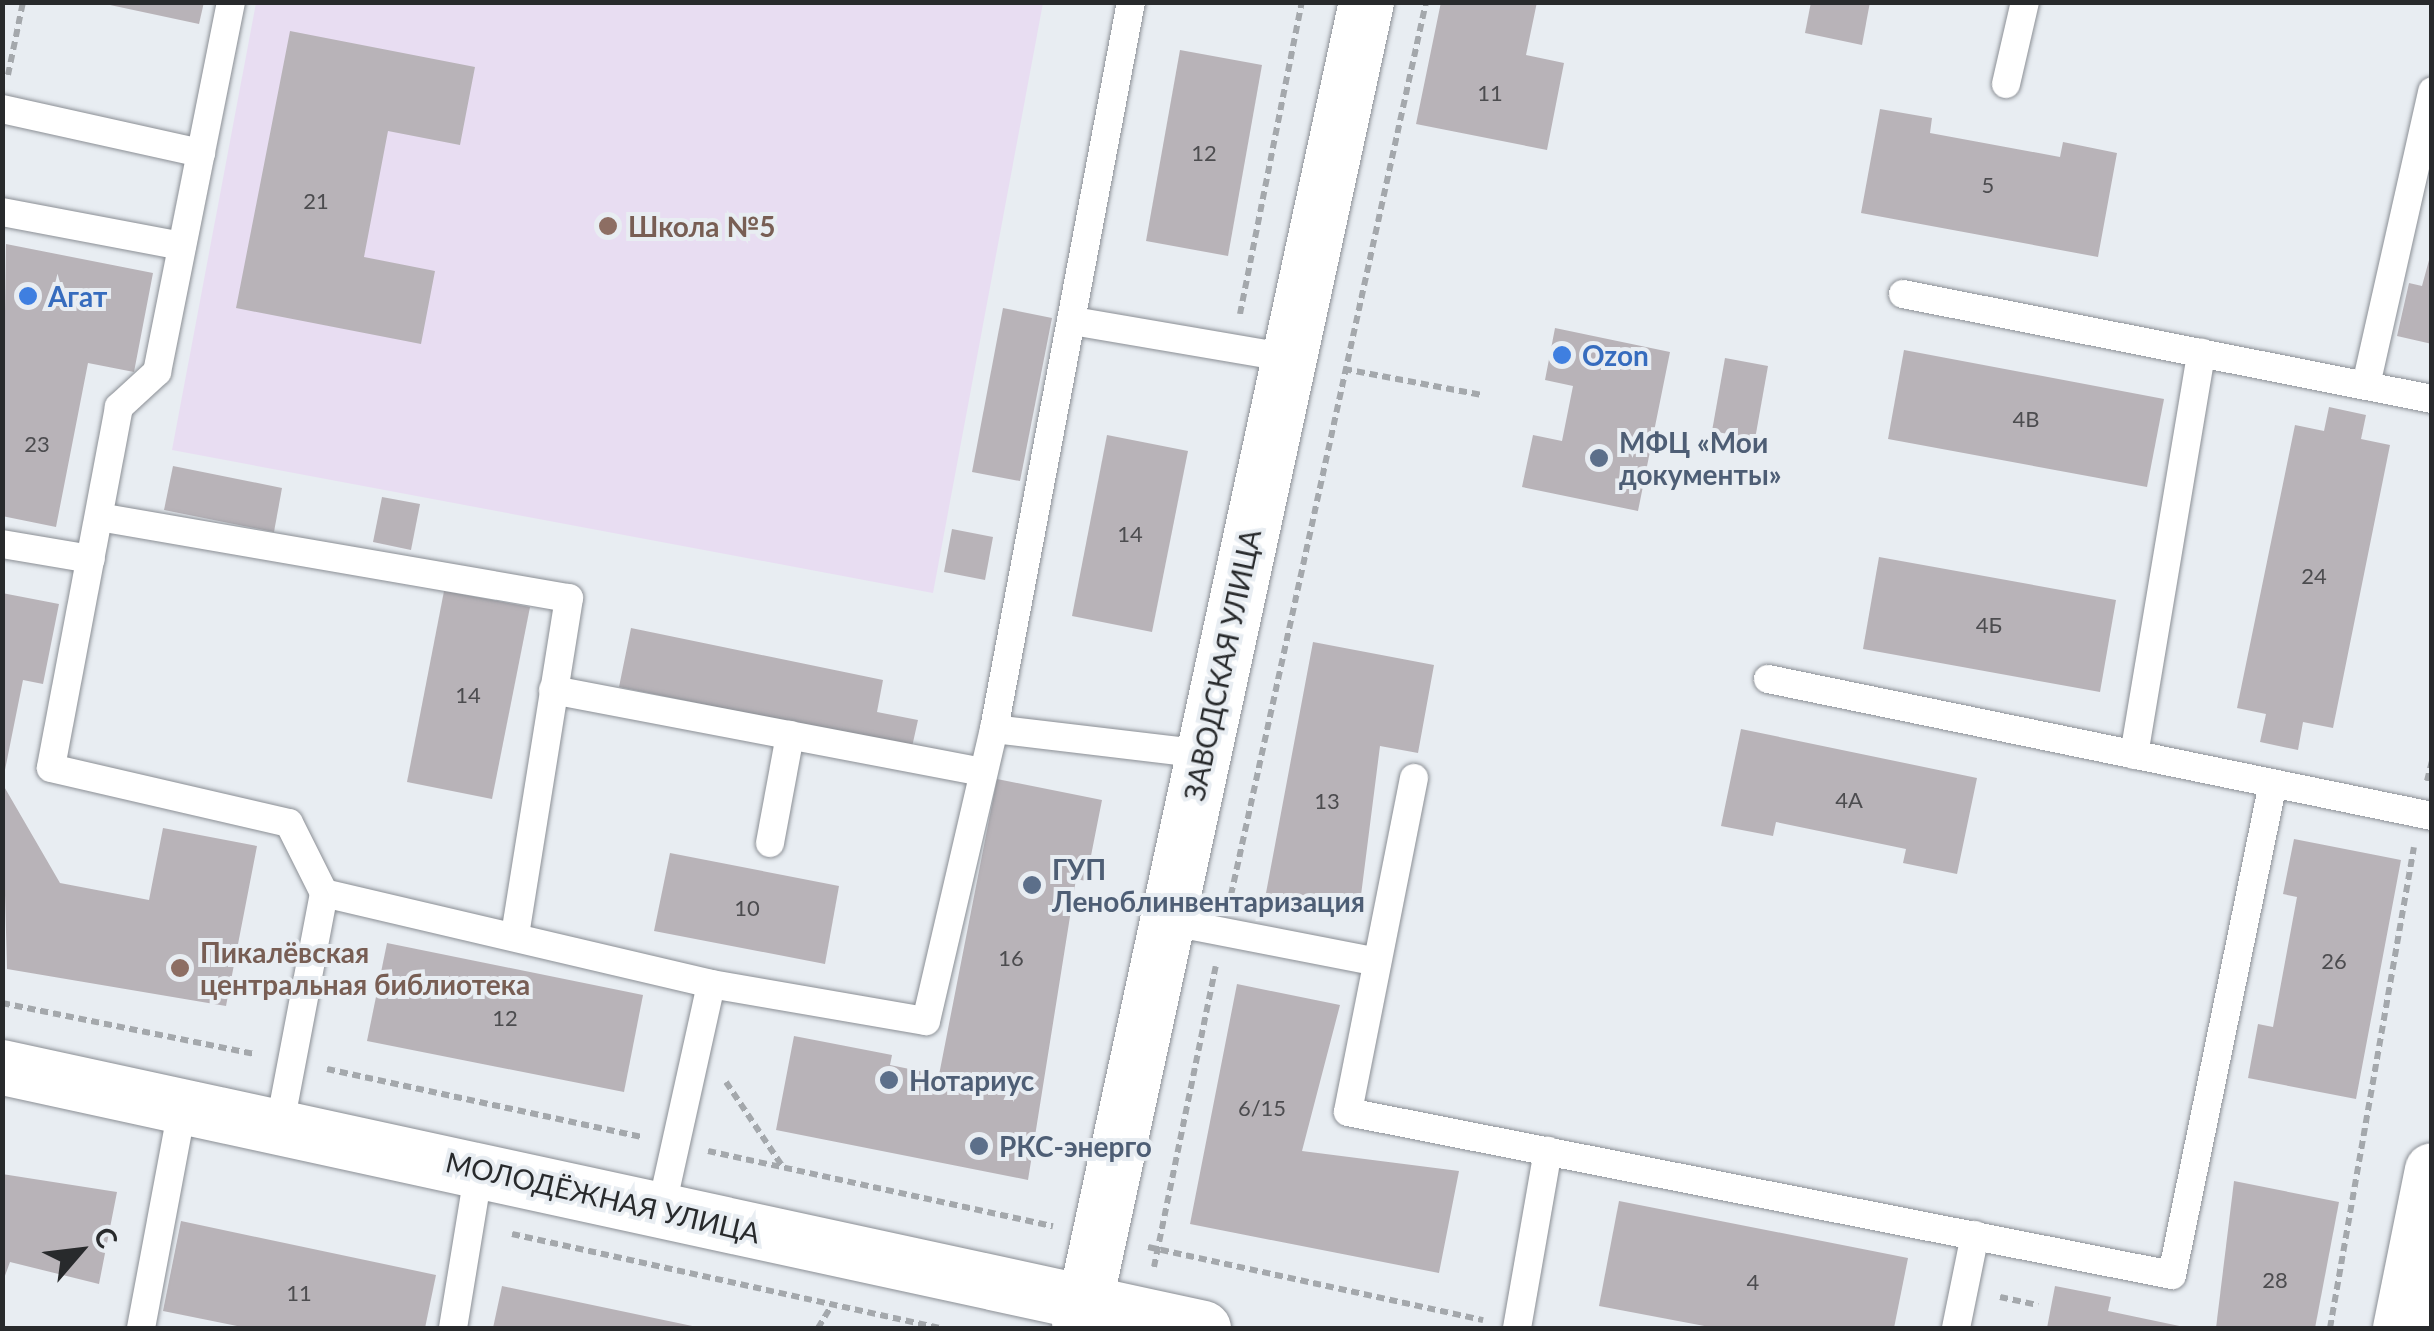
<!DOCTYPE html>
<meta charset="utf-8">
<style>
body{margin:0}
#map{position:relative;width:2434px;height:1331px;overflow:hidden;background:#e8edf2;font-family:Lato,sans-serif}
div>[style]{position:absolute}
.education>*{inset:0;background:#e8ddf2}
.building>*{inset:0;background:#b8b3b8}
.path>*{height:6px;margin-top:-3px;transform-origin:0;background:repeating-linear-gradient(90deg,#a4a8ac 0 8px,transparent 0 13px)}
.roads{filter:drop-shadow(0 0 2px #8b8f95) drop-shadow(0 0 2px #8b8f95)}
.service>*{height:28px;margin:-14px;padding:0 14px;transform-origin:14px;border-radius:14px;background:#fff}
.minor>*{height:55px;margin:-27.5px;padding:0 27.5px;transform-origin:27.5px;border-radius:27.5px;background:#fff}
.dots>*{width:28px;height:28px;translate:-50% -50%;box-sizing:border-box;border:5px solid #e8edf2;border-radius:50%}
span{translate:-50% -50%;white-space:nowrap;text-align:center;line-height:1.15;-webkit-text-stroke:8px #e8edf2;paint-order:stroke}
.number-label{font-size:22px;color:#4c4c4f}
.number-label span{-webkit-text-stroke-width:0}
.education-label{font-size:28px;color:#785e54;font-weight:700}
.left{translate:0 -50%;text-align:left}
.shop-label{font-size:28px;color:#366cbe;font-weight:700}
.service-label{font-size:28px;color:#4e5e75;font-weight:700}
.street-label{font-size:28px;color:#282a2c}
.frame{position:absolute;inset:0;border:5px solid #282a2c;pointer-events:none}
.north{position:absolute;left:30px;top:1201px;width:100px;height:100px;-webkit-text-stroke:8px #e8edf2;paint-order:stroke;rotate:62deg;font-size:28px;font-weight:700;line-height:40px;text-align:center;color:#282a2c}
.north::after{content:'';display:block;margin:auto;width:35px;height:45px;background:#282a2c;clip-path:polygon(50% 0,100% 100%,50% 72%,0 100%)}
</style>
<div id="map">
<div class="education">
<i style="clip-path:polygon(256px 3px,1043px 3px,933px 593px,172px 450px)"></i>
</div>
<div class="building">
<i style="clip-path:polygon(96px 2px,204px 2px,199px 24px)"></i>
<i style="clip-path:polygon(1441px 2px,1537px 2px,1526px 55px,1564px 63px,1547px 150px,1416px 124px)"></i>
<i style="clip-path:polygon(1811px 2px,1870px 2px,1862px 45px,1805px 33px)"></i>
<i style="clip-path:polygon(290px 31px,475px 67px,460px 145px,388px 131px,364px 257px,435px 271px,421px 344px,236px 308px)"></i>
<i style="clip-path:polygon(1180px 50px,1262px 65px,1228px 256px,1146px 241px)"></i>
<i style="clip-path:polygon(1880px 109px,1932px 118px,1930px 133px,2060px 157px,2063px 142px,2117px 153px,2098px 257px,1861px 213px)"></i>
<i style="clip-path:polygon(6px 244px,153px 273px,134px 372px,88px 363px,56px 527px,2px 516px)"></i>
<i style="clip-path:polygon(2432px 249px,2432px 344px,2397px 336px,2409px 283px,2422px 286px)"></i>
<i style="clip-path:polygon(1003px 308px,1052px 318px,1020px 481px,972px 472px)"></i>
<i style="clip-path:polygon(1555px 328px,1670px 352px,1638px 511px,1522px 487px,1533px 435px,1562px 441px,1573px 386px,1545px 380px)"></i>
<i style="clip-path:polygon(1904px 350px,2164px 399px,2147px 487px,1888px 439px)"></i>
<i style="clip-path:polygon(1725px 358px,1768px 366px,1755px 439px,1712px 431px)"></i>
<i style="clip-path:polygon(2329px 407px,2366px 415px,2361px 439px,2390px 445px,2333px 728px,2303px 722px,2298px 750px,2260px 742px,2266px 714px,2237px 708px,2295px 425px,2324px 431px)"></i>
<i style="clip-path:polygon(1107px 435px,1188px 451px,1152px 632px,1072px 616px)"></i>
<i style="clip-path:polygon(173px 466px,282px 488px,274px 532px,164px 510px)"></i>
<i style="clip-path:polygon(382px 497px,420px 504px,411px 550px,373px 542px)"></i>
<i style="clip-path:polygon(952px 529px,993px 537px,985px 580px,944px 572px)"></i>
<i style="clip-path:polygon(1879px 557px,2116px 600px,2100px 692px,1863px 649px)"></i>
<i style="clip-path:polygon(444px 591px,530px 607px,492px 799px,407px 782px)"></i>
<i style="clip-path:polygon(2px 593px,59px 604px,43px 684px,23px 680px,4px 775px)"></i>
<i style="clip-path:polygon(631px 628px,883px 680px,877px 712px,918px 720px,912px 747px,619px 687px)"></i>
<i style="clip-path:polygon(1313px 642px,1434px 665px,1418px 753px,1380px 746px,1359px 911px,1266px 893px)"></i>
<i style="clip-path:polygon(1741px 729px,1977px 778px,1957px 874px,1903px 863px,1906px 849px,1776px 822px,1773px 836px,1721px 826px)"></i>
<i style="clip-path:polygon(997px 779px,1102px 800px,1086px 881px,1076px 879px,1028px 1180px,776px 1130px,794px 1036px,892px 1055px,890px 1065px,939px 1075px)"></i>
<i style="clip-path:polygon(2px 783px,60px 883px,149px 900px,163px 828px,257px 846px,226px 1006px,7px 969px)"></i>
<i style="clip-path:polygon(2294px 839px,2401px 860px,2356px 1099px,2248px 1078px,2258px 1024px,2273px 1027px,2297px 897px,2283px 894px)"></i>
<i style="clip-path:polygon(670px 853px,839px 886px,825px 964px,654px 931px)"></i>
<i style="clip-path:polygon(387px 943px,643px 995px,624px 1092px,367px 1041px)"></i>
<i style="clip-path:polygon(1237px 984px,1340px 1005px,1302px 1151px,1459px 1171px,1439px 1273px,1190px 1224px)"></i>
<i style="clip-path:polygon(2px 1174px,117px 1192px,99px 1284px,10px 1262px,2px 1284px)"></i>
<i style="clip-path:polygon(2234px 1181px,2339px 1202px,2315px 1328px,2216px 1328px)"></i>
<i style="clip-path:polygon(1619px 1201px,1908px 1258px,1894px 1328px,1715px 1328px,1599px 1306px)"></i>
<i style="clip-path:polygon(181px 1221px,436px 1275px,425px 1328px,247px 1328px,163px 1311px)"></i>
<i style="clip-path:polygon(502px 1286px,697px 1327px,697px 1328px,493px 1328px)"></i>
<i style="clip-path:polygon(2055px 1286px,2111px 1297px,2108px 1311px,2189px 1328px,2047px 1328px)"></i>
</div>
<div class="path">
<i style="left:8px;top:75px;width:75px;rotate:-78.4deg"></i>
<i style="left:1240px;top:314px;width:318px;rotate:-78.8deg"></i>
<i style="left:1344px;top:369px;width:139px;rotate:10.7deg"></i>
<i style="left:2427px;top:781px;width:21px;rotate:-76deg"></i>
<i style="left:1231px;top:895px;width:914px;rotate:-77.68deg"></i>
<i style="left:2px;top:1003px;width:259px;rotate:11.4deg"></i>
<i style="left:327px;top:1069px;width:322px;rotate:12.2deg"></i>
<i style="left:726px;top:1082px;width:102px;rotate:56.2deg"></i>
<i style="left:708px;top:1151px;width:353px;rotate:12.3deg"></i>
<i style="left:512px;top:1234px;width:439px;rotate:12.4deg"></i>
<i style="left:1148px;top:1247px;width:343px;rotate:12.3deg"></i>
<i style="left:1154px;top:1267px;width:307px;rotate:-78.4deg"></i>
<i style="left:2000px;top:1297px;width:39px;rotate:12deg"></i>
<i style="left:818px;top:1328px;width:26px;rotate:-59deg"></i>
<i style="left:2330px;top:1328px;width:488px;rotate:-80.1deg"></i>
</div>
<div class="roads">
<div class="service">
<i style="left:231px;top:2px;width:377px;rotate:101.3deg"></i>
<i style="left:157px;top:372px;width:52px;rotate:137.4deg"></i>
<i style="left:119px;top:407px;width:367px;rotate:100.7deg"></i>
<i style="left:51px;top:768px;width:244px;rotate:13deg"></i>
<i style="left:289px;top:823px;width:78px;rotate:63.4deg"></i>
<i style="left:324px;top:893px;width:235px;rotate:100.8deg"></i>
<i style="left:2006px;top:84px;width:84px;rotate:-77deg"></i>
<i style="left:2px;top:109px;width:204px;rotate:12.5deg"></i>
<i style="left:2px;top:212px;width:183px;rotate:10.7deg"></i>
<i style="left:1903px;top:294px;width:539px;rotate:11.23deg"></i>
<i style="left:1073px;top:321px;width:219px;rotate:9.7deg"></i>
<i style="left:2366px;top:385px;width:301px;rotate:-77.3deg"></i>
<i style="left:99px;top:517px;width:477px;rotate:9.8deg"></i>
<i style="left:569px;top:598px;width:343px;rotate:99.1deg"></i>
<i style="left:2px;top:544px;width:90px;rotate:9.6deg"></i>
<i style="left:1768px;top:679px;width:678px;rotate:11.66deg"></i>
<i style="left:553px;top:690px;width:438px;rotate:10.8deg"></i>
<i style="left:994px;top:729px;width:210px;rotate:6.8deg"></i>
<i style="left:2134px;top:755px;width:408px;rotate:-80.5deg"></i>
<i style="left:1414px;top:778px;width:340px;rotate:101.2deg"></i>
<i style="left:1348px;top:1112px;width:840px;rotate:11.19deg"></i>
<i style="left:2172px;top:1275px;width:502px;rotate:-78.4deg"></i>
<i style="left:770px;top:843px;width:110px;rotate:-79.5deg"></i>
<i style="left:324px;top:893px;width:398px;rotate:13.2deg"></i>
<i style="left:711px;top:984px;width:218px;rotate:9.8deg"></i>
<i style="left:926px;top:1021px;width:300px;rotate:-76.9deg"></i>
<i style="left:994px;top:729px;width:740px;rotate:-79.33deg"></i>
<i style="left:1167px;top:921px;width:214px;rotate:11deg"></i>
<i style="left:661px;top:1210px;width:231px;rotate:-77.5deg"></i>
<i style="left:141px;top:1328px;width:228px;rotate:-79.4deg"></i>
<i style="left:453px;top:1328px;width:161px;rotate:-80.7deg"></i>
<i style="left:1517px;top:1328px;width:180px;rotate:-80.1deg"></i>
<i style="left:1956px;top:1328px;width:95px;rotate:-78.5deg"></i>
</div>
<div class="minor">
<i style="left:2px;top:1067px;width:1229px;rotate:12.26deg"></i>
<i style="left:1079px;top:1328px;width:1357px;rotate:-77.79deg"></i>
<i style="left:2400px;top:1328px;width:161px;rotate:-78.6deg"></i>
</div>
</div>
<div class="dots">
<i style="left:608px;top:226px;background:#8d6e63"></i>
<i style="left:28px;top:296px;background:#3f7fe0"></i>
<i style="left:1562px;top:355px;background:#3f7fe0"></i>
<i style="left:1599px;top:458px;background:#5c6f8a"></i>
<i style="left:1032px;top:885px;background:#5c6f8a"></i>
<i style="left:180px;top:968px;background:#8d6e63"></i>
<i style="left:889px;top:1080px;background:#5c6f8a"></i>
<i style="left:979px;top:1146px;background:#5c6f8a"></i>
</div>
<div class="number-label">
<span style="left:1490px;top:93px">11</span>
<span style="left:1204px;top:153px">12</span>
<span style="left:1988px;top:185px">5</span>
<span style="left:316px;top:201px">21</span>
<span style="left:2026px;top:419px">4В</span>
<span style="left:37px;top:444px">23</span>
<span style="left:1130px;top:534px">14</span>
<span style="left:2314px;top:576px">24</span>
<span style="left:1989px;top:625px">4Б</span>
<span style="left:468px;top:695px">14</span>
<span style="left:1849px;top:800px">4А</span>
<span style="left:1327px;top:801px">13</span>
<span style="left:747px;top:908px">10</span>
<span style="left:1011px;top:958px">16</span>
<span style="left:2334px;top:961px">26</span>
<span style="left:505px;top:1018px">12</span>
<span style="left:1262px;top:1108px">6/15</span>
<span style="left:2275px;top:1280px">28</span>
<span style="left:1753px;top:1282px">4</span>
<span style="left:299px;top:1293px">11</span>
</div>
<div class="education-label">
<span class="left" style="left:628px;top:226px">Школа №5</span>
<span class="left" style="left:200px;top:968px">Пикалёвская<br>центральная библиотека</span>
</div>
<div class="shop-label">
<span class="left" style="left:48px;top:296px">Агат</span>
<span class="left" style="left:1582px;top:355px">Ozon</span>
</div>
<div class="service-label">
<span class="left" style="left:1619px;top:458px">МФЦ «Мои<br>документы»</span>
<span class="left" style="left:1052px;top:885px">ГУП<br>Леноблинвентаризация</span>
<span class="left" style="left:909px;top:1080px">Нотариус</span>
<span class="left" style="left:999px;top:1146px">РКС-энерго</span>
</div>
<div class="street-label">
<span style="left:1222px;top:665px;rotate:-78deg">ЗАВОДСКАЯ УЛИЦА</span>
<span style="left:603px;top:1197px;rotate:13deg">МОЛОДЁЖНАЯ УЛИЦА</span>
</div>
<div class="frame"></div>
<div class="north">С</div>
</div>
